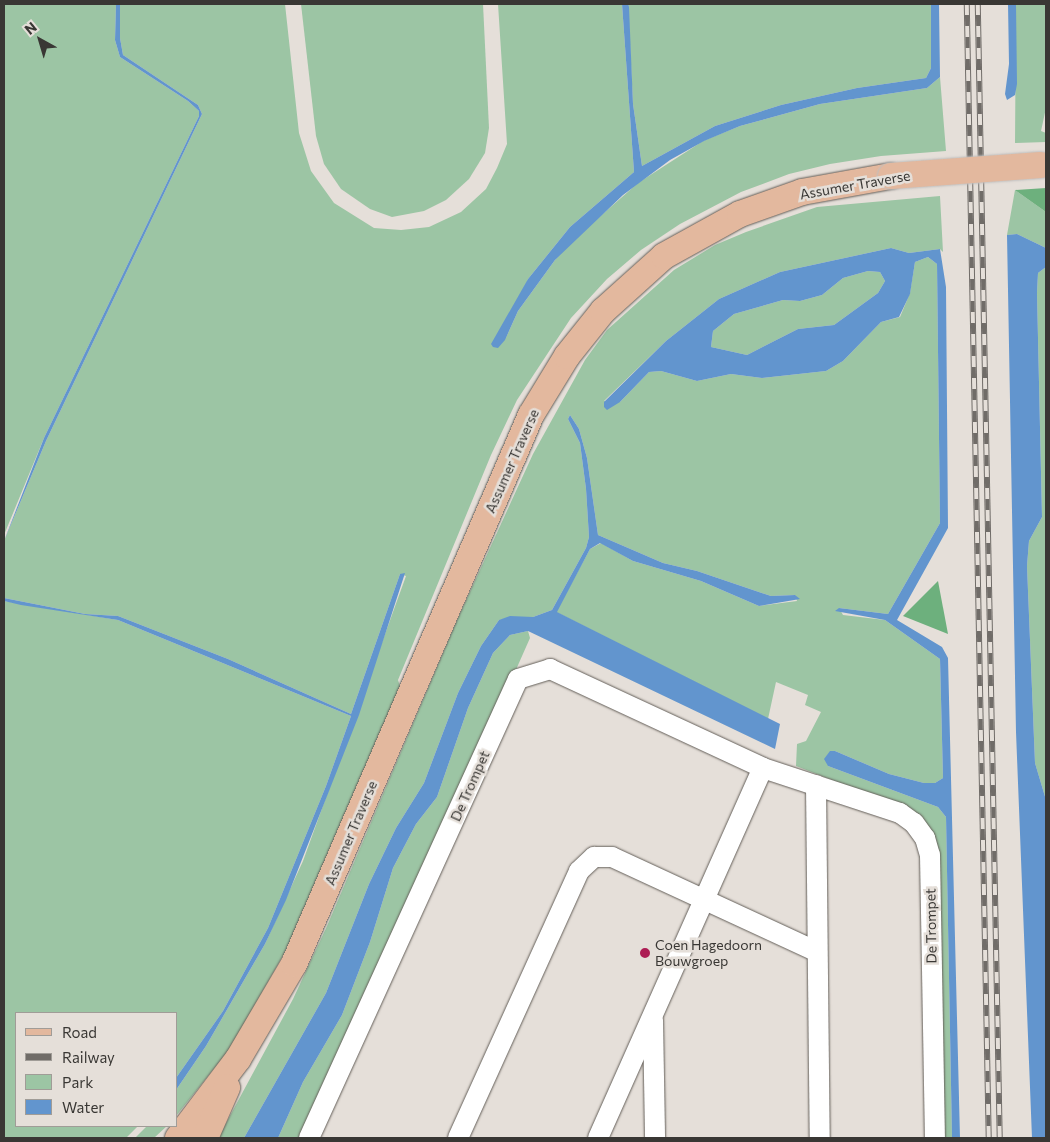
<!DOCTYPE html>
<style>
body{margin:0}
#map{position:relative;width:1050px;height:1142px;overflow:hidden;background:#e5dfd9;font-family:Commissioner,sans-serif}
div>[style]{position:absolute}
.green>*{inset:0;background:#9cc5a4}
.forest>*{inset:0;background:#6db07d}
.water>*{inset:0;background:#6295ce}
.roads{filter:drop-shadow(0 0 1px #645f59) drop-shadow(0 0 1px #645f59)}
.minor>*{height:20px;margin:-10px;padding:0 10px;transform-origin:10px;border-radius:10px;background:#fff}
.major>*{height:26px;margin:-13px;padding:0 13px;transform-origin:13px;border-radius:13px;background:#e3b89e}
.rail>*{height:5.5px;margin-top:-2.75px;transform-origin:0;background:repeating-linear-gradient(90deg,#e5dfd9 0 11px,#706c68 0 22px);box-sizing:border-box;border-block:1px solid #706c68}
.bridges{filter:drop-shadow(0 0 1px #c0bfbe) drop-shadow(0 0 1px #c0bfbe)}
.major-bridge>*{height:26px;margin:-13px;padding:0 13px;transform-origin:13px;border-radius:13px;background:#e3b89e}
.dots>*{width:14px;height:14px;translate:-50% -50%;box-sizing:border-box;border:2px solid #e5dfd9;border-radius:50%}
span{translate:-50% -50%;white-space:nowrap;text-align:center;line-height:1.15;-webkit-text-stroke:5px #e5dfd9;paint-order:stroke}
.street-label{font-size:14px;color:#393734}
.poi-label{font-size:14px;color:#393734}
.left{translate:0 -50%;text-align:left}
.frame{position:absolute;inset:0;border:5px solid #393734;pointer-events:none}
.legend{position:absolute;left:15px;top:1012px;width:162px;height:115px;box-sizing:border-box;background:#e5dfd9;border:1px solid #a09c97;margin:0;padding:6px 9px;list-style:none;font-size:15px;color:#393734}
.legend li{display:flex;align-items:center;gap:10px;height:25px}
.legend b{width:25px;border:1px solid #a09c97}
.north{position:absolute;left:15px;top:15px;width:50px;height:50px;-webkit-text-stroke:4px #e5dfd9;paint-order:stroke;rotate:321deg;font-size:14px;font-weight:700;line-height:20px;text-align:center;color:#393734}
.north::after{content:'';display:block;margin:auto;width:18px;height:22px;background:#393734;clip-path:polygon(50% 0,100% 100%,50% 72%,0 100%)}
</style>
<div id="map">
<div class="green">
<i style="clip-path:polygon(4px 4px,116px 4px,115px 40px,120px 57px,188px 101px,199px 111px,199px 116px,44px 438px,4px 535px)"></i>
<i style="clip-path:polygon(120px 4px,285px 4px,299px 133px,311px 171px,334px 203px,374px 228px,401px 230px,429px 227px,461px 212px,486px 189px,497px 168px,507px 144px,498px 4px,622px 4px,634px 172px,570px 227px,528px 279px,505px 340px,518px 311px,555px 260px,572px 241px,638px 183px,703px 141px,740px 126px,820px 104px,927px 88px,940px 77px,946px 151px,881px 156px,830px 164px,789px 174px,741px 192px,680px 224px,641px 250px,607px 279px,571px 318px,517px 400px,491px 455px,398px 680px,401px 689px,296px 933px,229px 1050px,176px 1116px,176px 1090px,206px 1046px,265px 944px,303px 861px,406px 576px,400px 574px,351px 714px,228px 659px,118px 616px,85px 614px,4px 598px,4px 541px,46px 441px,202px 114px,198px 105px,123px 55px,120px 38px)"></i>
<i style="clip-path:polygon(301px 4px,483px 4px,489px 128px,485px 153px,469px 179px,446px 200px,424px 211px,392px 217px,370px 209px,341px 189px,324px 164px,316px 136px)"></i>
<i style="clip-path:polygon(628px 4px,931px 4px,931px 68px,926px 78px,857px 88px,781px 105px,715px 126px,642px 166px,633px 104px)"></i>
<i style="clip-path:polygon(1016px 4px,1046px 4px,1046px 108px,1041px 131px,1046px 133px,1046px 142px,1015px 143px)"></i>
<i style="clip-path:polygon(1015px 190px,1046px 212px,1046px 248px,1017px 234px,1007px 235px)"></i>
<i style="clip-path:polygon(940px 196px,943px 252px,940px 249px,909px 253px,891px 248px,780px 272px,719px 299px,666px 341px,604px 401px,620px 402px,649px 372px,661px 371px,697px 381px,731px 374px,762px 378px,826px 371px,843px 361px,881px 322px,900px 317px,910px 293px,915px 262px,928px 257px,937px 264px,940px 523px,888px 614px,839px 608px,843px 615px,885px 620px,940px 659px,943px 778px,935px 783px,924px 783px,889px 774px,835px 751px,828px 766px,938px 807px,946px 817px,952px 1138px,944px 1138px,936px 839px,923px 818px,914px 812px,796px 766px,797px 744px,806px 741px,821px 712px,805px 705px,808px 695px,776px 682px,768px 719px,556px 612px,590px 549px,601px 543px,633px 561px,701px 581px,759px 606px,797px 601px,795px 595px,771px 596px,697px 571px,663px 563px,598px 535px,587px 458px,579px 429px,570px 415px,568px 419px,580px 443px,586px 489px,589px 537px,586px 548px,552px 610px,533px 617px,499px 620px,481px 646px,458px 693px,424px 783px,396px 828px,369px 884px,326px 993px,244px 1138px,218px 1138px,293px 999px,327px 926px,457px 620px,533px 454px,585px 360px,607px 330px,674px 270px,715px 245px,746px 232px,817px 207px)"></i>
<i style="clip-path:polygon(1046px 267px,1046px 800px,1035px 763px,1027px 566px,1029px 541px,1042px 517px,1037px 293px,1038px 273px)"></i>
<i style="clip-path:polygon(868px 271px,880px 272px,885px 281px,878px 293px,834px 325px,798px 329px,747px 355px,711px 347px,713px 331px,734px 314px,783px 300px,800px 301px,822px 295px,843px 278px)"></i>
<i style="clip-path:polygon(4px 601px,118px 620px,351px 716px,326px 786px,268px 928px,223px 1011px,176px 1078px,176px 1013px,16px 1013px,16px 1126px,138px 1126px,126px 1138px,4px 1138px)"></i>
<i style="clip-path:polygon(528px 631px,530px 638px,395px 943px,302px 1138px,278px 1138px,303px 1082px,342px 1015px,370px 942px,393px 868px,416px 824px,437px 797px,468px 708px,493px 653px,510px 635px)"></i>
<i style="clip-path:polygon(147px 1126px,167px 1126px,154px 1138px,135px 1138px)"></i>
</div>
<div class="forest">
<i style="clip-path:polygon(1046px 188px,1046px 212px,1015px 190px)"></i>
<i style="clip-path:polygon(938px 581px,948px 634px,903px 616px)"></i>
</div>
<div class="water">
<i style="clip-path:polygon(116px 4px,120px 4px,120px 38px,123px 55px,198px 105px,202px 114px,46px 441px,4px 541px,44px 438px,199px 116px,199px 111px,188px 101px,120px 57px,115px 40px)"></i>
<i style="clip-path:polygon(622px 4px,628px 4px,629px 7px,633px 104px,642px 166px,715px 126px,781px 105px,857px 88px,926px 78px,931px 68px,931px 4px,939px 4px,940px 77px,927px 88px,820px 104px,740px 126px,704px 141px,670px 160px,623px 195px,555px 260px,518px 311px,505px 340px,498px 348px,493px 347px,491px 344px,528px 279px,570px 227px,634px 172px)"></i>
<i style="clip-path:polygon(1008px 4px,1016px 4px,1017px 84px,1015px 95px,1007px 100px,1005px 94px,1009px 64px)"></i>
<i style="clip-path:polygon(1017px 234px,1046px 248px,1046px 267px,1038px 273px,1037px 293px,1042px 517px,1029px 541px,1027px 566px,1035px 763px,1046px 800px,1046px 1138px,1032px 1138px,1016px 732px,1007px 235px)"></i>
<i style="clip-path:polygon(evenodd,891px 248px,909px 253px,940px 249px,946px 287px,948px 528px,897px 620px,942px 647px,948px 658px,960px 1138px,952px 1138px,946px 817px,938px 807px,828px 766px,824px 759px,830px 751px,835px 751px,889px 774px,924px 783px,935px 783px,943px 778px,940px 659px,885px 620px,835px 611px,839px 608px,888px 614px,940px 523px,937px 264px,928px 257px,915px 262px,910px 294px,899px 317px,881px 322px,843px 361px,826px 371px,762px 378px,731px 374px,697px 381px,661px 371px,649px 372px,620px 402px,607px 410px,604px 407px,604px 402px,666px 341px,719px 299px,780px 272px,891px 248px,868px 271px,880px 272px,885px 281px,878px 293px,834px 325px,798px 329px,747px 355px,711px 347px,713px 331px,734px 314px,783px 300px,800px 301px,822px 295px,843px 278px,868px 271px)"></i>
<i style="clip-path:polygon(570px 415px,579px 429px,587px 458px,598px 535px,663px 563px,697px 571px,771px 596px,795px 595px,800px 599px,759px 606px,701px 581px,633px 561px,600px 543px,590px 549px,557px 612px,780px 724px,775px 749px,528px 631px,510px 635px,493px 653px,468px 708px,437px 797px,416px 824px,393px 868px,370px 942px,342px 1015px,303px 1082px,278px 1138px,244px 1138px,326px 993px,369px 884px,396px 828px,424px 783px,458px 693px,481px 646px,499px 620px,510px 616px,533px 617px,552px 610px,586px 548px,589px 537px,586px 489px,580px 443px,568px 419px)"></i>
<i style="clip-path:polygon(405px 573px,359px 715px,286px 900px,265px 944px,206px 1046px,176px 1090px,176px 1078px,223px 1011px,268px 928px,326px 786px,351px 716px,118px 620px,21px 605px,4px 601px,4px 598px,85px 614px,118px 616px,228px 659px,351px 714px,400px 574px)"></i>
</div>
<div class="roads">
<div class="minor">
<i style="left:816px;top:785px;width:353px;rotate:89.4deg"></i>
<i style="left:653px;top:1020px;width:118px;rotate:89deg"></i>
<i style="left:309px;top:1138px;width:504px;rotate:-65.52deg"></i>
<i style="left:518px;top:679px;width:34px;rotate:-17deg"></i>
<i style="left:550px;top:669px;width:235px;rotate:24.9deg"></i>
<i style="left:763px;top:768px;width:144px;rotate:18.2deg"></i>
<i style="left:900px;top:813px;width:17px;rotate:36deg"></i>
<i style="left:914px;top:823px;width:19px;rotate:54deg"></i>
<i style="left:925px;top:838px;width:18px;rotate:74deg"></i>
<i style="left:930px;top:855px;width:283px;rotate:89deg"></i>
<i style="left:458px;top:1138px;width:293px;rotate:-65.6deg"></i>
<i style="left:579px;top:871px;width:21px;rotate:-43deg"></i>
<i style="left:594px;top:857px;width:18px"></i>
<i style="left:612px;top:857px;width:224px;rotate:24.8deg"></i>
<i style="left:598px;top:1138px;width:405px;rotate:-66deg"></i>
</div>
<div class="major">
<i style="left:178px;top:1138px;width:99px;rotate:-52.8deg"></i>
<i style="left:238px;top:1059px;width:110px;rotate:-59.5deg"></i>
<i style="left:294px;top:964px;width:598px;rotate:-66.65deg"></i>
<i style="left:531px;top:415px;width:69px;rotate:-58.6deg"></i>
<i style="left:567px;top:356px;width:58px;rotate:-51.3deg"></i>
<i style="left:603px;top:311px;width:82px;rotate:-42deg"></i>
<i style="left:664px;top:256px;width:87px;rotate:-28.9deg"></i>
<i style="left:740px;top:214px;width:66px;rotate:-19.5deg"></i>
<i style="left:802px;top:192px;width:90px;rotate:-10.2deg"></i>
<i style="left:205px;top:1138px;width:55px;rotate:-66.3deg"></i>
</div>
</div>
<div class="rail">
<i style="left:967px;top:4px;width:1134px;rotate:88.89deg"></i>
<i style="left:978px;top:4px;width:1134px;rotate:88.89deg"></i>
</div>
<div class="bridges">
<div class="major-bridge">
<i style="left:891px;top:176px;width:150px;rotate:-4.2deg"></i>
</div>
</div>
<div class="dots">
<i style="left:645px;top:953px;background:#ad1d54"></i>
</div>
<div class="street-label">
<span style="left:855px;top:185px;rotate:-10deg">Assumer Traverse</span>
<span style="left:512px;top:461px;rotate:-66deg">Assumer Traverse</span>
<span style="left:470px;top:786px;rotate:-66deg">De Trompet</span>
<span style="left:351px;top:833px;rotate:-67deg">Assumer Traverse</span>
<span style="left:931px;top:926px;rotate:-91deg">De Trompet</span>
</div>
<div class="poi-label">
<span class="left" style="left:655px;top:953px">Coen Hagedoorn<br>Bouwgroep</span>
</div>
<div class="frame"></div>
<ul class="legend">
<li><b style="height:6px;background:#e3b89e"></b>Road</li>
<li><b style="height:6px;background:#706c68"></b>Railway</li>
<li><b style="height:14px;background:#9cc5a4"></b>Park</li>
<li><b style="height:14px;background:#6295ce"></b>Water</li>
</ul>
<div class="north">N</div>
</div>
